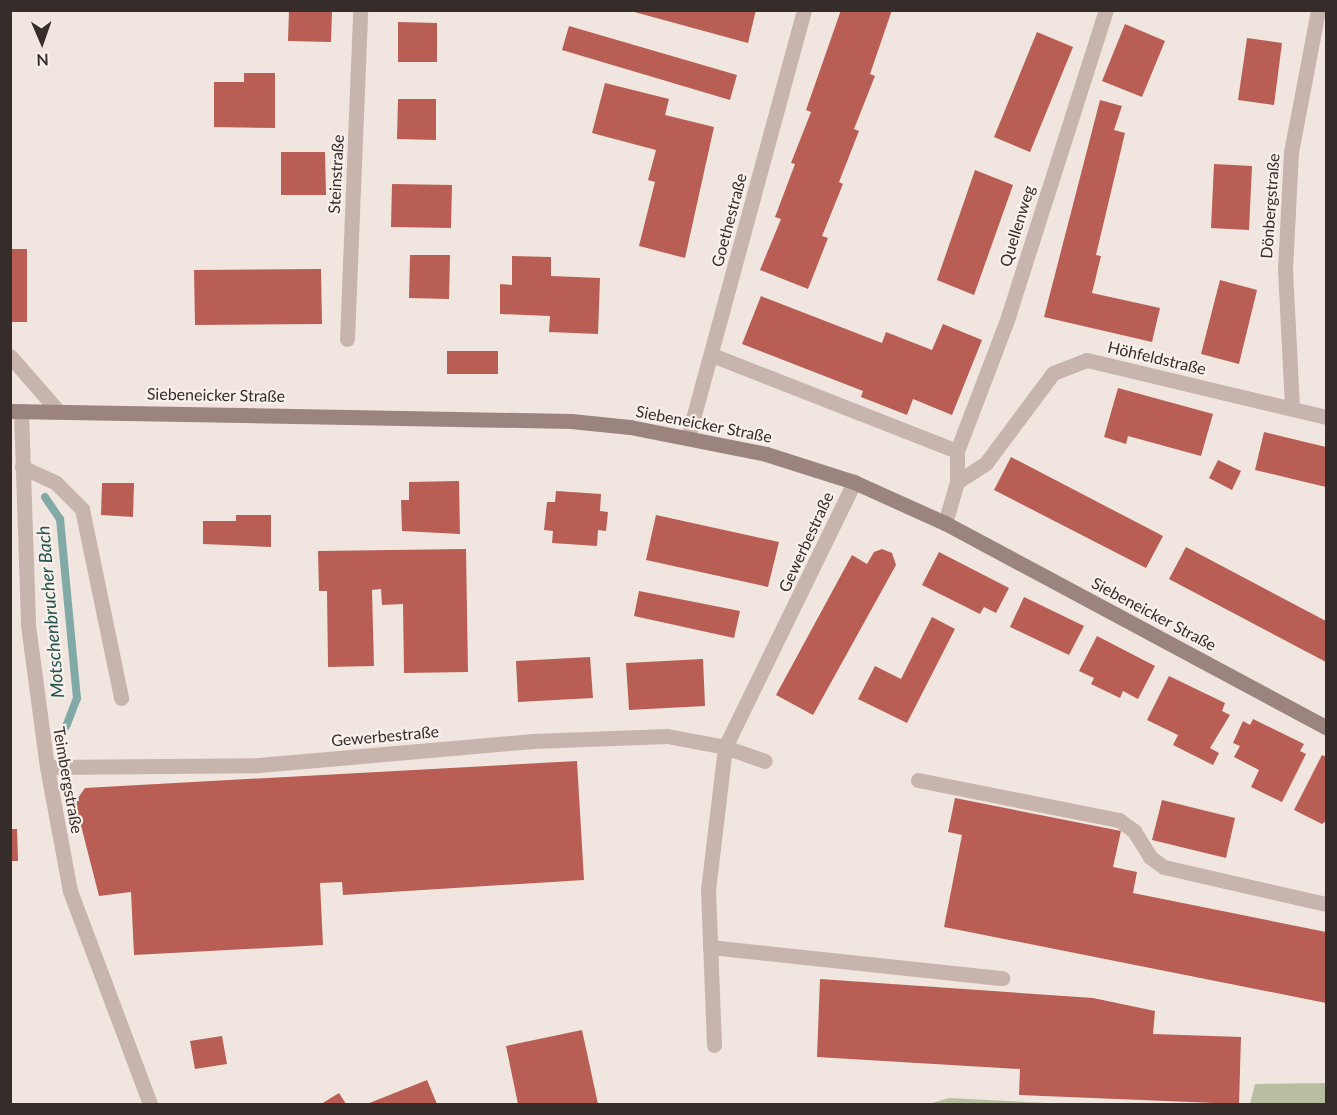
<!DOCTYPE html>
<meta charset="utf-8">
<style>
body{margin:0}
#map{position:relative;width:1337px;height:1115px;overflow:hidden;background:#f0e6df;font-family:Lato,sans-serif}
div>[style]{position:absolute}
.green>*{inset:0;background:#b8bea0}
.stream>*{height:8px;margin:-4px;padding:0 4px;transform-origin:4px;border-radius:4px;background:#81aaa6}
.building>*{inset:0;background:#b95e54}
.service>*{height:15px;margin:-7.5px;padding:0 7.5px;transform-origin:7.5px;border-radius:7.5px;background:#c7b4ac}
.minor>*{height:15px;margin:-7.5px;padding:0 7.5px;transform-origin:7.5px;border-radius:7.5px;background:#c7b4ac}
.tertiary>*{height:15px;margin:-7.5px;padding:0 7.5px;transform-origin:7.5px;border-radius:7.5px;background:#c7b4ac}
.secondary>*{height:15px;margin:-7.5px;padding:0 7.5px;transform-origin:7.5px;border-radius:7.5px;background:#9b847e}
span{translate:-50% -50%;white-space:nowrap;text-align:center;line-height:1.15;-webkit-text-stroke:4.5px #f8f0eb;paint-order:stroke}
.street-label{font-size:16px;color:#362c2a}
.water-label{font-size:18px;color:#24534f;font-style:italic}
.frame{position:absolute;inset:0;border:12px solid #362c2a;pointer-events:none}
.north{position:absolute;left:12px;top:12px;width:60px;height:60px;-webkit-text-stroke:4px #f8f0eb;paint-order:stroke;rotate:178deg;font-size:16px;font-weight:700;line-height:24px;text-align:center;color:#362c2a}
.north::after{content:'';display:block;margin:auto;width:21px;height:27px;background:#362c2a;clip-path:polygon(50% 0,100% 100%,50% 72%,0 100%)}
</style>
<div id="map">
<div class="green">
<i style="clip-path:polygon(1326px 1083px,1326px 1104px,1250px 1104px,1255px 1084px)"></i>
<i style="clip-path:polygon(949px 1098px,1065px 1104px,929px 1104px)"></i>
</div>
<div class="stream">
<i style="left:45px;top:497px;width:27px;rotate:56deg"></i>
<i style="left:60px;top:519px;width:180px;rotate:84.6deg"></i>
<i style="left:77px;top:698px;width:30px;rotate:111deg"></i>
</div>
<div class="building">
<i style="clip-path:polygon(289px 10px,332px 10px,331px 42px,288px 41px)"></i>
<i style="clip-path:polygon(627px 10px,756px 10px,748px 43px)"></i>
<i style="clip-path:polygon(841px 10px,892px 10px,870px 74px,875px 76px,854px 129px,859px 131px,839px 182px,843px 184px,822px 236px,828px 238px,808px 289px,760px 270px,781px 219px,775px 217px,795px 164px,791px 163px,811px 112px,806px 110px)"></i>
<i style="clip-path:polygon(398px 22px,437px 23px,437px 62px,398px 62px)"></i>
<i style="clip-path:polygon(1125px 24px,1165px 41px,1142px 97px,1102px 81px)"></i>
<i style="clip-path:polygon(569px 26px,737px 75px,730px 100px,562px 50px)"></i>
<i style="clip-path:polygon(1037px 32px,1073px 47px,1030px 152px,994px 137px)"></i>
<i style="clip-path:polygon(1247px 38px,1282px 43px,1274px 105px,1238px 100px)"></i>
<i style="clip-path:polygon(244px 73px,275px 73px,275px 128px,214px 127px,214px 82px,244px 82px)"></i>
<i style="clip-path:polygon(605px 83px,669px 99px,665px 115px,714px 127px,685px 258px,639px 246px,655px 182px,648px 180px,656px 150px,592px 133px)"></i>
<i style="clip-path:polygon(398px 99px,436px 99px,436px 140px,397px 139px)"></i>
<i style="clip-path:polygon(1100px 100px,1122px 106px,1114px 130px,1125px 133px,1096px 255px,1101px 256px,1092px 293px,1160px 308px,1152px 342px,1044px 317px)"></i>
<i style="clip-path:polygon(281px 152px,325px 152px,326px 195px,281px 195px)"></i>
<i style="clip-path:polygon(1214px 164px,1252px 166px,1249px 230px,1211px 228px)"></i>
<i style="clip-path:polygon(975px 170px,1013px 185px,974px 295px,937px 280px)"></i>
<i style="clip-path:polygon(392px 184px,452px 185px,451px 228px,391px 227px)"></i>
<i style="clip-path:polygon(10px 249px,27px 249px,27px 322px,10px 322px)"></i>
<i style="clip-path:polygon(410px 255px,450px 255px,449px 299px,409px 298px)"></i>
<i style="clip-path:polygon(512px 256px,551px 257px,551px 276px,600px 278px,598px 334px,549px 332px,550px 316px,500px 314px,500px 284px,512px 285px)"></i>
<i style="clip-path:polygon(321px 269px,322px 324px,195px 325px,194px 270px)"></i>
<i style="clip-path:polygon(1220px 280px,1257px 290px,1239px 364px,1201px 354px)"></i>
<i style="clip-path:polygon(761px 296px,882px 343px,886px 332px,932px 350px,943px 324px,982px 340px,952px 415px,913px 399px,907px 415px,861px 397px,863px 391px,742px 344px)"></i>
<i style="clip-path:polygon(447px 351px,498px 351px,498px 374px,447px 374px)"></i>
<i style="clip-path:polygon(1118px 388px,1213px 414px,1201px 456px,1128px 436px,1126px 444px,1104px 437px)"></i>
<i style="clip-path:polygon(1264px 432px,1326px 447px,1326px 487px,1255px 470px)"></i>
<i style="clip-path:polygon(1011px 457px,1163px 536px,1146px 568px,994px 490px)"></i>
<i style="clip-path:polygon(1218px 460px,1241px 471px,1232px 490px,1209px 478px)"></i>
<i style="clip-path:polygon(459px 481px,460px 534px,402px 531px,401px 500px,409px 500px,409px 482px)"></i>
<i style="clip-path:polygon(102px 483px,134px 483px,133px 517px,101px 515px)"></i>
<i style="clip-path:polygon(556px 491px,601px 494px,600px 511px,608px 512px,606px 531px,598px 530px,597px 546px,552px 543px,553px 531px,544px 530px,547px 502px,555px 502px)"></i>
<i style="clip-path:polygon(236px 515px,271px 515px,271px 547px,203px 544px,203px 521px,236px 521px)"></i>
<i style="clip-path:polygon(656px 515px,779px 542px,768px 587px,646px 560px)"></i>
<i style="clip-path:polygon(1186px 547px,1326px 621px,1326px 662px,1169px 579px)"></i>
<i style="clip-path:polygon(466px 549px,468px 672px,404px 673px,403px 604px,382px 605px,381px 589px,372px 590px,374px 666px,328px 667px,327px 591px,319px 591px,318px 551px)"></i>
<i style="clip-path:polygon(882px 549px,892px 553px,896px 565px,813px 715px,776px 695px,852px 555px,867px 564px,874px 552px)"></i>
<i style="clip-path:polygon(939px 552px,1009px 588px,996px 613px,984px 607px,980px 614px,922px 585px)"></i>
<i style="clip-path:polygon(639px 591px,740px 611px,734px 638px,634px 616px)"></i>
<i style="clip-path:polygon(1024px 597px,1084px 626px,1069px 655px,1010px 627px)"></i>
<i style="clip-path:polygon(932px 617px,955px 629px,907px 723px,858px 699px,875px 666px,901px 679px)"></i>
<i style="clip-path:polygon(1097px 636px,1155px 666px,1138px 699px,1123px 691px,1120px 698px,1091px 684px,1094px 678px,1079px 671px)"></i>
<i style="clip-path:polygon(590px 657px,593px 698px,518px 702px,516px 661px)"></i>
<i style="clip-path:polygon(703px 659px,705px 706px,629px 710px,626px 663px)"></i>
<i style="clip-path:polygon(1169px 676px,1225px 703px,1222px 711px,1230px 715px,1210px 748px,1219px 753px,1213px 765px,1173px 745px,1178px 735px,1147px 720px)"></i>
<i style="clip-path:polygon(1253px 719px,1304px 744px,1300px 751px,1306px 754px,1282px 802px,1251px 787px,1259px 770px,1234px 757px,1240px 746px,1233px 743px,1243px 721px,1250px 725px)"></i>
<i style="clip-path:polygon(1322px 755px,1326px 757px,1326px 821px,1322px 824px,1294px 810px)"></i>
<i style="clip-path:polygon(577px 761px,584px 880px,343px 895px,342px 882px,320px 883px,323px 945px,134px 955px,131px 892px,99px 896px,75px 802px,85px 788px)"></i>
<i style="clip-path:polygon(955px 798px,1121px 831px,1113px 867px,1137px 872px,1133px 893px,1326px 932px,1326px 1003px,944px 927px,962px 835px,948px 832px)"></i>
<i style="clip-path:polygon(1162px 800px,1235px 818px,1226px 858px,1152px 840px)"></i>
<i style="clip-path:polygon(10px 829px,17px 829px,18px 861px,10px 861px)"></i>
<i style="clip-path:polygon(820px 979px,1093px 998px,1155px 1011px,1153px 1034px,1241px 1037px,1239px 1104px,1019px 1095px,1020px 1069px,817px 1057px)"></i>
<i style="clip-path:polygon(582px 1030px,598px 1104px,518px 1104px,506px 1046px)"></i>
<i style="clip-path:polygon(222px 1036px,227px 1064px,195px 1069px,190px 1041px)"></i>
<i style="clip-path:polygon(427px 1080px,437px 1104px,367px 1104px)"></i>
<i style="clip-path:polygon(339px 1093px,346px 1104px,321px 1104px)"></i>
</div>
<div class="service">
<i style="left:712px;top:355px;width:263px;rotate:21.4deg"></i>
<i style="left:10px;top:356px;width:73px;rotate:48.9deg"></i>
<i style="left:22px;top:467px;width:38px;rotate:25deg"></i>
<i style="left:56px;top:483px;width:37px;rotate:45deg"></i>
<i style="left:82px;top:509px;width:193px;rotate:78.3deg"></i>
<i style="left:725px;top:747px;width:42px;rotate:19.3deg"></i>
<i style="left:918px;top:780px;width:205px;rotate:11.3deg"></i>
<i style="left:1119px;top:820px;width:19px;rotate:36deg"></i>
<i style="left:1134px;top:831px;width:31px;rotate:58deg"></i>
<i style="left:1150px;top:857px;width:17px;rotate:36deg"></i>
<i style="left:1164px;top:867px;width:166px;rotate:12.9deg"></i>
<i style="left:710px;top:947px;width:294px;rotate:6.1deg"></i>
</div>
<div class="minor">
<i style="left:347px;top:339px;width:329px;rotate:-87.7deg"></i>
<i style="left:1292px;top:407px;width:137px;rotate:-92.9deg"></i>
<i style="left:1285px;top:270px;width:118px;rotate:-87.1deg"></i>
<i style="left:1291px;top:152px;width:145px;rotate:-79.2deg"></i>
<i style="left:21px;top:411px;width:214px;rotate:88.1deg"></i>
<i style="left:28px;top:625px;width:143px;rotate:82.4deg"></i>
<i style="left:47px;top:767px;width:126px;rotate:79.5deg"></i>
<i style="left:70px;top:891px;width:228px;rotate:69.4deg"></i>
<i style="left:957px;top:482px;width:35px;rotate:-33deg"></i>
<i style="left:986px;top:463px;width:112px;rotate:-53.3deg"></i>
<i style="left:1053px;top:373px;width:36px;rotate:-21deg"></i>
<i style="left:1087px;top:360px;width:246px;rotate:13.4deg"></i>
<i style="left:945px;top:523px;width:43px;rotate:-73.7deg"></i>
<i style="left:957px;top:482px;width:31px;rotate:-90deg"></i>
<i style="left:957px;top:451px;width:137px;rotate:-69.1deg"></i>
<i style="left:1006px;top:323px;width:329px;rotate:-72.3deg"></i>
<i style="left:47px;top:767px;width:212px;rotate:-0.5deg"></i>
<i style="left:259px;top:765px;width:275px;rotate:-5deg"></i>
<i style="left:533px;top:741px;width:134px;rotate:-2.1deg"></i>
<i style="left:667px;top:736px;width:59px;rotate:10.7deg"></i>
<i style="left:714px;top:1045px;width:155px;rotate:-92.2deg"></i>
<i style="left:708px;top:890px;width:144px;rotate:-83.2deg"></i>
<i style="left:725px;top:747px;width:295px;rotate:-64deg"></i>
</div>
<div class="tertiary">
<i style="left:688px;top:437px;width:442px;rotate:-74.8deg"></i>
</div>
<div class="secondary">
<i style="left:10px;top:411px;width:561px;rotate:1.02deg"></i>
<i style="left:571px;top:421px;width:59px;rotate:5.8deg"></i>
<i style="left:630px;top:427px;width:139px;rotate:11.2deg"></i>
<i style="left:766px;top:454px;width:92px;rotate:17.7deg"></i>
<i style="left:854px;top:482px;width:100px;rotate:24.3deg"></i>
<i style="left:945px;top:523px;width:432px;rotate:28.2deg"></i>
</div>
<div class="street-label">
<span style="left:336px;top:174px;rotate:-87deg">Steinstraße</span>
<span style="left:1270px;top:206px;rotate:-86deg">Dönbergstraße</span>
<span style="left:729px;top:220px;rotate:-75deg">Goethestraße</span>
<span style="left:1017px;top:226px;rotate:-73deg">Quellenweg</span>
<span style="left:1157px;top:358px;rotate:13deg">Höhfeldstraße</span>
<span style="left:216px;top:395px;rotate:1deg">Siebeneicker Straße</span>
<span style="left:704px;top:424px;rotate:11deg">Siebeneicker Straße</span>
<span style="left:806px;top:542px;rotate:-65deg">Gewerbestraße</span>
<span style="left:1154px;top:614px;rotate:28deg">Siebeneicker Straße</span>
<span style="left:385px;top:736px;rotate:-5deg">Gewerbestraße</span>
<span style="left:68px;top:780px;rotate:80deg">Teimbergstraße</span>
</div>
<div class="water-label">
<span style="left:50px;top:612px;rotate:-95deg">Motschenbrucher Bach</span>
</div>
<div class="frame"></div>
<div class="north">N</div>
</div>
